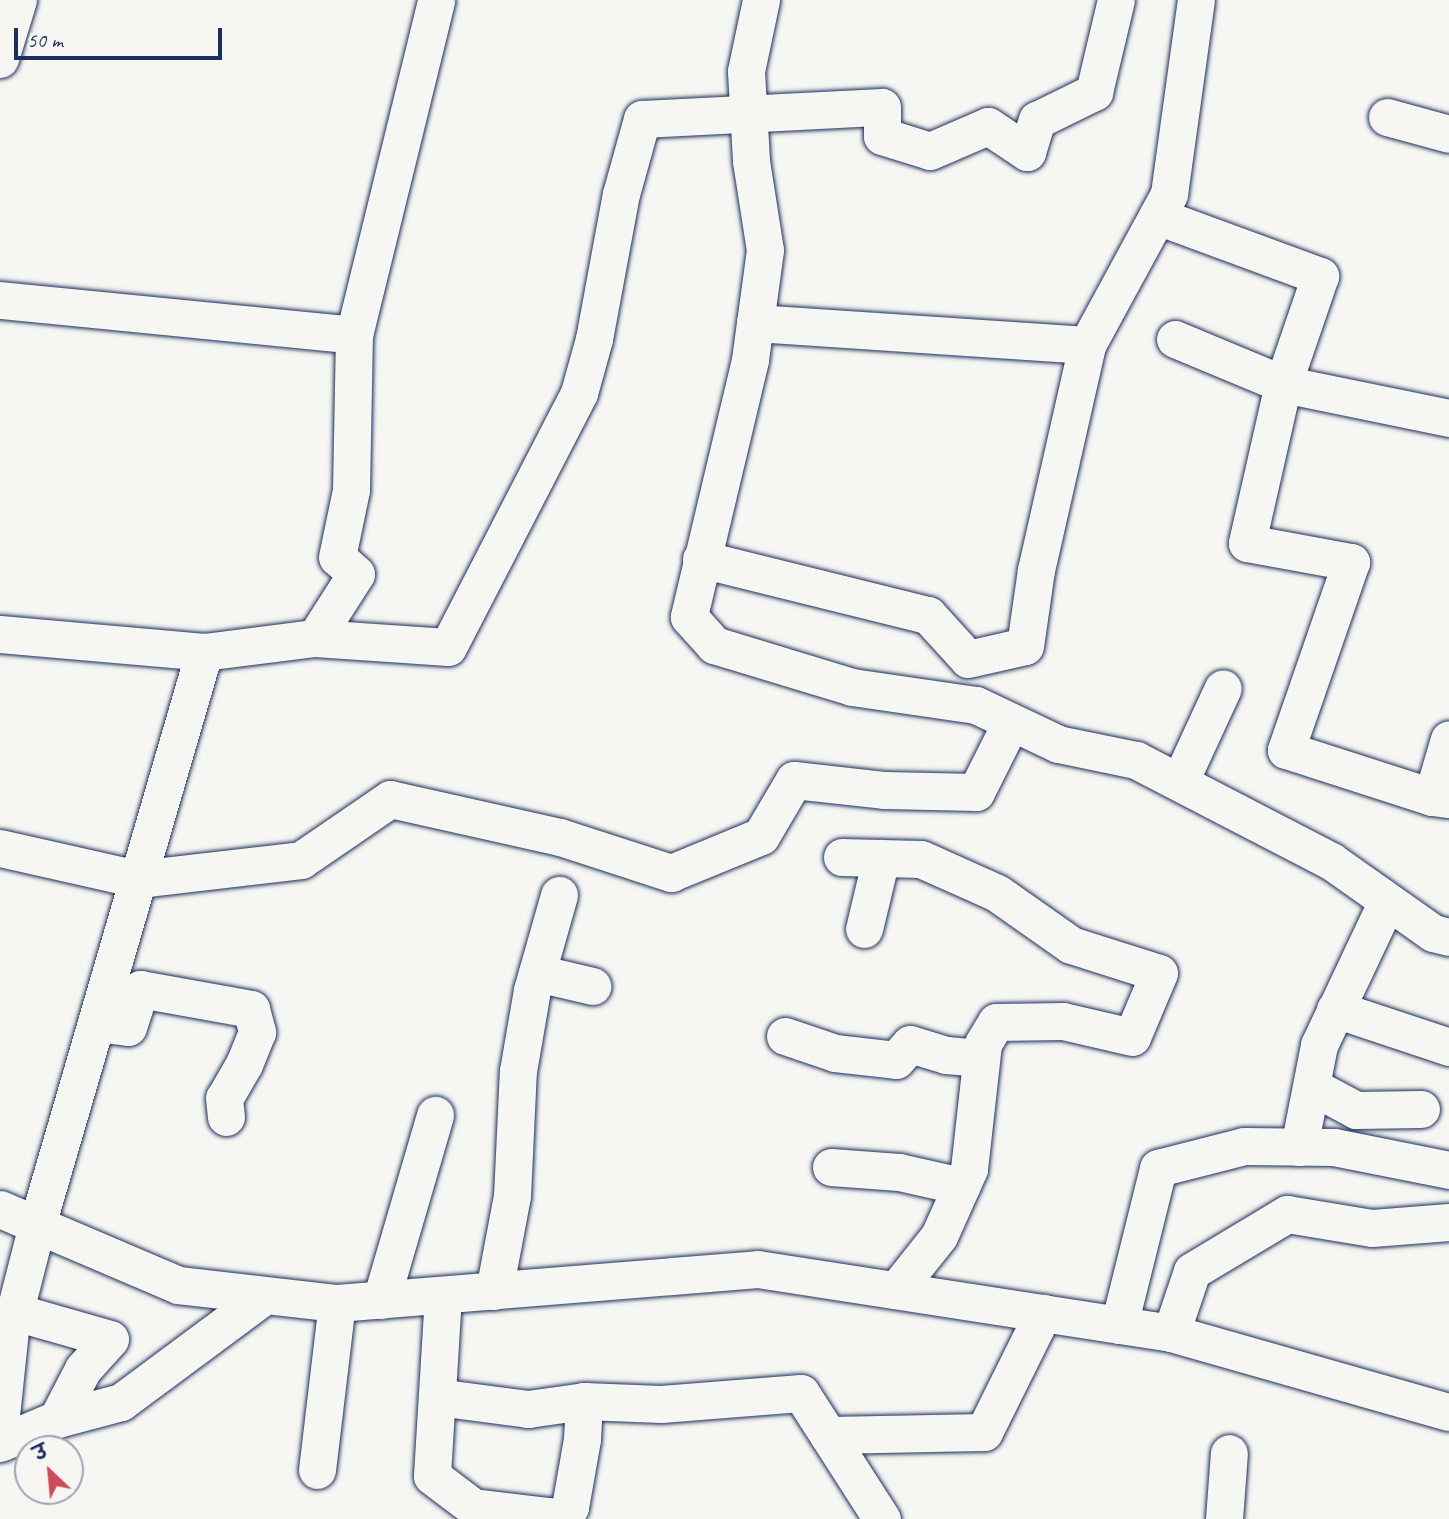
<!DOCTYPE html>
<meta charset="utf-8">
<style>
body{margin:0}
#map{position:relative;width:1449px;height:1519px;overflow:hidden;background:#f6f6f2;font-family:Caveat,"Playpen Sans Deva",sans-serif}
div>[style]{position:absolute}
.roads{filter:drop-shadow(0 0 2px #1b2f5e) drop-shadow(0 0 2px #1b2f5e)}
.minor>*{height:37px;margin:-18.5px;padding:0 18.5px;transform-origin:18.5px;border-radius:18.5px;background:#f6f6f2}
.major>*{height:38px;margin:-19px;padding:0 19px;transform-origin:19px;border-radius:19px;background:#f6f6f2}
span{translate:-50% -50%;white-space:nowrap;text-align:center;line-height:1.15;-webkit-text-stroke:5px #f6f6f2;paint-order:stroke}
.north{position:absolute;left:14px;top:1435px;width:70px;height:70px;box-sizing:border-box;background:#f6f6f2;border:2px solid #9ea6b7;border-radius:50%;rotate:334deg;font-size:19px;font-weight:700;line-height:28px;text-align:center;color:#1b2f5e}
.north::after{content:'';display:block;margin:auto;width:24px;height:32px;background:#d1495b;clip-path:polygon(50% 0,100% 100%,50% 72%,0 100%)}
.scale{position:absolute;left:14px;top:28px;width:208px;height:32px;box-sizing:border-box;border:4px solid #1b2f5e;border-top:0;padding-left:9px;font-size:21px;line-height:24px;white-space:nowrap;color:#1b2f5e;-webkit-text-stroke:5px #f6f6f2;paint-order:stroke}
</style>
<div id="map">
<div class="roads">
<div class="minor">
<i style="left:761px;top:0;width:73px;rotate:101.9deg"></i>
<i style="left:746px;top:71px;width:90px;rotate:86.8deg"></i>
<i style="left:751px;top:161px;width:90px;rotate:81.1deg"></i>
<i style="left:765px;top:250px;width:111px;rotate:97.8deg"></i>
<i style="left:750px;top:360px;width:264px;rotate:103.4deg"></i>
<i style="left:689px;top:617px;width:38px;rotate:48deg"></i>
<i style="left:714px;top:645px;width:144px;rotate:16.9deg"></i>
<i style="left:852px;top:687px;width:125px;rotate:8.3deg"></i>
<i style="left:976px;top:705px;width:91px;rotate:25.4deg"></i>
<i style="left:1058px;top:744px;width:80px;rotate:11.6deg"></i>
<i style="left:1136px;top:760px;width:220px;rotate:27.4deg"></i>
<i style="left:1331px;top:861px;width:125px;rotate:35.2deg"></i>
<i style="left:1433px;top:933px;width:16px;rotate:14deg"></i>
<i style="left:1387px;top:117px;width:64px;rotate:15.3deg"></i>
<i style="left:1157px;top:216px;width:174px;rotate:20.2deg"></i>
<i style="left:1320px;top:276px;width:114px;rotate:108.9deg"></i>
<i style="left:1283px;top:384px;width:163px;rotate:102.8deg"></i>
<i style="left:1247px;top:543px;width:106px;rotate:10.4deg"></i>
<i style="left:1351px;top:562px;width:199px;rotate:109.1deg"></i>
<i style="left:1286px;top:750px;width:153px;rotate:17.8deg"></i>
<i style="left:1432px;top:797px;width:17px;rotate:7deg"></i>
<i style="left:0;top:300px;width:356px;rotate:5.6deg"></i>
<i style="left:755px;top:323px;width:333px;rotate:3.8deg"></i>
<i style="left:1175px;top:339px;width:117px;rotate:22.6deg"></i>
<i style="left:1283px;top:384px;width:169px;rotate:11.6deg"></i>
<i style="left:701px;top:559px;width:234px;rotate:13.9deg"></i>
<i style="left:928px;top:615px;width:59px;rotate:47.7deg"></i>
<i style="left:968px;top:659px;width:58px;rotate:-12.8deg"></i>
<i style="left:1025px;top:646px;width:77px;rotate:-81.8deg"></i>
<i style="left:1036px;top:570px;width:231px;rotate:-77.2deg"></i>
<i style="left:1087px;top:345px;width:172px;rotate:-61.5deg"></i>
<i style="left:1169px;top:194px;width:196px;rotate:-82.1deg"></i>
<i style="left:0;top:634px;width:205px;rotate:5deg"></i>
<i style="left:204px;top:652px;width:112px;rotate:-7.2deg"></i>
<i style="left:315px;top:638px;width:133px;rotate:3.9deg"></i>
<i style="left:448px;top:647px;width:286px;rotate:-62.7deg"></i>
<i style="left:579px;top:393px;width:56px;rotate:-74.5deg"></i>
<i style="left:594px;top:339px;width:147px;rotate:-79.5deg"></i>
<i style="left:621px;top:194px;width:78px;rotate:-74.4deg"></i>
<i style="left:642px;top:119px;width:240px;rotate:-2.9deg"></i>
<i style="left:882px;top:107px;width:29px;rotate:90deg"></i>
<i style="left:882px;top:136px;width:50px;rotate:17.4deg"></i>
<i style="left:930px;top:151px;width:63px;rotate:-23.3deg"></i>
<i style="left:988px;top:126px;width:47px;rotate:33.7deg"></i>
<i style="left:1027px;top:152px;width:34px;rotate:-73deg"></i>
<i style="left:1037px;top:120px;width:64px;rotate:-26.2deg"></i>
<i style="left:1094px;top:92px;width:95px;rotate:-76.6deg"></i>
<i style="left:315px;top:638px;width:76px;rotate:-57.4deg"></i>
<i style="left:356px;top:574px;width:25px;rotate:-138deg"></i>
<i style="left:337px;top:557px;width:68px;rotate:-78.2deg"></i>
<i style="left:351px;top:490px;width:155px;rotate:-88.9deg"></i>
<i style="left:354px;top:335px;width:345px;rotate:-76.2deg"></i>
<i style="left:1180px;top:781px;width:102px;rotate:-65.2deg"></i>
<i style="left:1432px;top:797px;width:60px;rotate:-73.7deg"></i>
<i style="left:0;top:848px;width:141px;rotate:12.7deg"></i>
<i style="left:138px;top:879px;width:164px;rotate:-6.6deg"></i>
<i style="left:301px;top:860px;width:108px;rotate:-34.4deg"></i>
<i style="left:390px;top:799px;width:174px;rotate:12.6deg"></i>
<i style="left:560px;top:837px;width:117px;rotate:18deg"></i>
<i style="left:671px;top:873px;width:97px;rotate:-22.3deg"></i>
<i style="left:761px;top:836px;width:65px;rotate:-59.5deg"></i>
<i style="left:794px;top:780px;width:92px;rotate:6.3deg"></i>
<i style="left:885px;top:790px;width:91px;rotate:1.3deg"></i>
<i style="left:976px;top:792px;width:78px;rotate:-63.4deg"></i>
<i style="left:842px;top:857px;width:79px;rotate:1.5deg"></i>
<i style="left:921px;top:859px;width:83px;rotate:24.1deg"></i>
<i style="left:997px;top:893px;width:90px;rotate:35.1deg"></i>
<i style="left:1071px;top:945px;width:92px;rotate:17.7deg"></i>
<i style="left:1159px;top:973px;width:69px;rotate:112.9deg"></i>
<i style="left:1132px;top:1037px;width:71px;rotate:-166.9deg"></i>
<i style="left:1063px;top:1021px;width:67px;rotate:179.1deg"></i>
<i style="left:996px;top:1022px;width:26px;rotate:121deg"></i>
<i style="left:983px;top:1044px;width:126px;rotate:96.4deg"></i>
<i style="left:969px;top:1169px;width:73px;rotate:114.1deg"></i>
<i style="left:939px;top:1236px;width:69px;rotate:128.5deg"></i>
<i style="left:864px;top:929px;width:73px;rotate:-76.5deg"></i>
<i style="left:537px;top:973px;width:57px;rotate:13.3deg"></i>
<i style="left:1335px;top:1009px;width:120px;rotate:18.4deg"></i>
<i style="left:96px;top:1023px;width:32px;rotate:7deg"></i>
<i style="left:128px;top:1027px;width:40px;rotate:-72deg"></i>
<i style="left:140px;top:989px;width:113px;rotate:10.2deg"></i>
<i style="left:251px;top:1009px;width:24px;rotate:75deg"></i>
<i style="left:257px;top:1032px;width:35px;rotate:112deg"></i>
<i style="left:244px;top:1064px;width:39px;rotate:120deg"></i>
<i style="left:224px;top:1098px;width:19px;rotate:84deg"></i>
<i style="left:785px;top:1036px;width:53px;rotate:18.8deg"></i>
<i style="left:835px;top:1053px;width:61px;rotate:6.5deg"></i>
<i style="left:896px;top:1060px;width:21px;rotate:-49deg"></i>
<i style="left:910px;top:1044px;width:38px;rotate:17deg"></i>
<i style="left:946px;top:1055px;width:35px;rotate:5deg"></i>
<i style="left:1313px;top:1087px;width:49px;rotate:28.1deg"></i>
<i style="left:1356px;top:1110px;width:65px;rotate:-0.9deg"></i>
<i style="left:1299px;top:1147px;width:104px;rotate:-78.9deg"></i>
<i style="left:1319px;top:1045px;width:159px;rotate:-64.7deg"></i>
<i style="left:831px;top:1167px;width:68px;rotate:4.2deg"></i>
<i style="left:899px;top:1172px;width:64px;rotate:12.7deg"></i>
<i style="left:0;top:1209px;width:194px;rotate:23.1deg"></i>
<i style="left:178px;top:1285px;width:160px;rotate:6.5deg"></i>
<i style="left:337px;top:1303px;width:422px;rotate:-4.6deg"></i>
<i style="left:758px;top:1269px;width:418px;rotate:8.8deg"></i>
<i style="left:1171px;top:1333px;width:289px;rotate:15.9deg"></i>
<i style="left:494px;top:1291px;width:97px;rotate:-79.3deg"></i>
<i style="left:512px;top:1196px;width:125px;rotate:-87.3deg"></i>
<i style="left:518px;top:1071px;width:82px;rotate:-80.2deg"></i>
<i style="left:532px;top:990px;width:99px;rotate:-74.1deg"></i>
<i style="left:443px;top:1295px;width:181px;rotate:93.5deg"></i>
<i style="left:432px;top:1476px;width:51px;rotate:37.1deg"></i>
<i style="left:473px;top:1507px;width:76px;rotate:6.8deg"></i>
<i style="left:548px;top:1516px;width:3px;rotate:90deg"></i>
<i style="left:381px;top:1300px;width:193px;rotate:-73.7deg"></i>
<i style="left:1119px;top:1325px;width:162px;rotate:-76deg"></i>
<i style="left:1158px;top:1168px;width:89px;rotate:-14.3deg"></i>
<i style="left:1244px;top:1146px;width:90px;rotate:0.6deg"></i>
<i style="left:1334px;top:1147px;width:117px;rotate:11.3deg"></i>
<i style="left:1171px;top:1333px;width:65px;rotate:-71.3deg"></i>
<i style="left:1192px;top:1271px;width:111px;rotate:-31deg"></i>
<i style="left:1287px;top:1214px;width:86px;rotate:9.4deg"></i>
<i style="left:1372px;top:1228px;width:77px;rotate:-4.5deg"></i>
<i style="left:437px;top:1397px;width:92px;rotate:7.5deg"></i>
<i style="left:528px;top:1409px;width:57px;rotate:-8.1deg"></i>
<i style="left:584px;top:1401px;width:38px;rotate:93deg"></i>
<i style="left:582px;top:1439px;width:69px;rotate:100deg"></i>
<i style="left:570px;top:1507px;width:14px;rotate:124deg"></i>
<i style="left:584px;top:1401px;width:77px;rotate:2.2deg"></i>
<i style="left:661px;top:1404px;width:140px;rotate:-4.5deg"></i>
<i style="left:801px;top:1393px;width:150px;rotate:57.3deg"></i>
<i style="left:57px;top:1419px;width:66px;rotate:-14.9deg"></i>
<i style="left:121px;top:1402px;width:179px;rotate:-36.6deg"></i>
<i style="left:0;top:1425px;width:96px;rotate:-84deg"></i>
<i style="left:10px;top:1330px;width:108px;rotate:-75.6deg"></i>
<i style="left:37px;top:1225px;width:597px;rotate:-73.75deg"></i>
<i style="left:828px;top:1435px;width:156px;rotate:-1.1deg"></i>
<i style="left:984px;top:1432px;width:133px;rotate:-63.6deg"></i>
<i style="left:0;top:1443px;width:62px;rotate:-22.8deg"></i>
<i style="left:57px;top:1419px;width:56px;rotate:-62.5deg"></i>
<i style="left:83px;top:1369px;width:40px;rotate:-48deg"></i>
<i style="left:110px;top:1339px;width:99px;rotate:-164.1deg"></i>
<i style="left:317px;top:1470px;width:168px;rotate:-83.2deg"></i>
<i style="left:1224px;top:1519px;width:66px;rotate:-85.7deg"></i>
</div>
<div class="major">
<i style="left:0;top:59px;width:62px;rotate:-73deg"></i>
</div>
</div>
<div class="north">उ</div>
<div class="scale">50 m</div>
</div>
